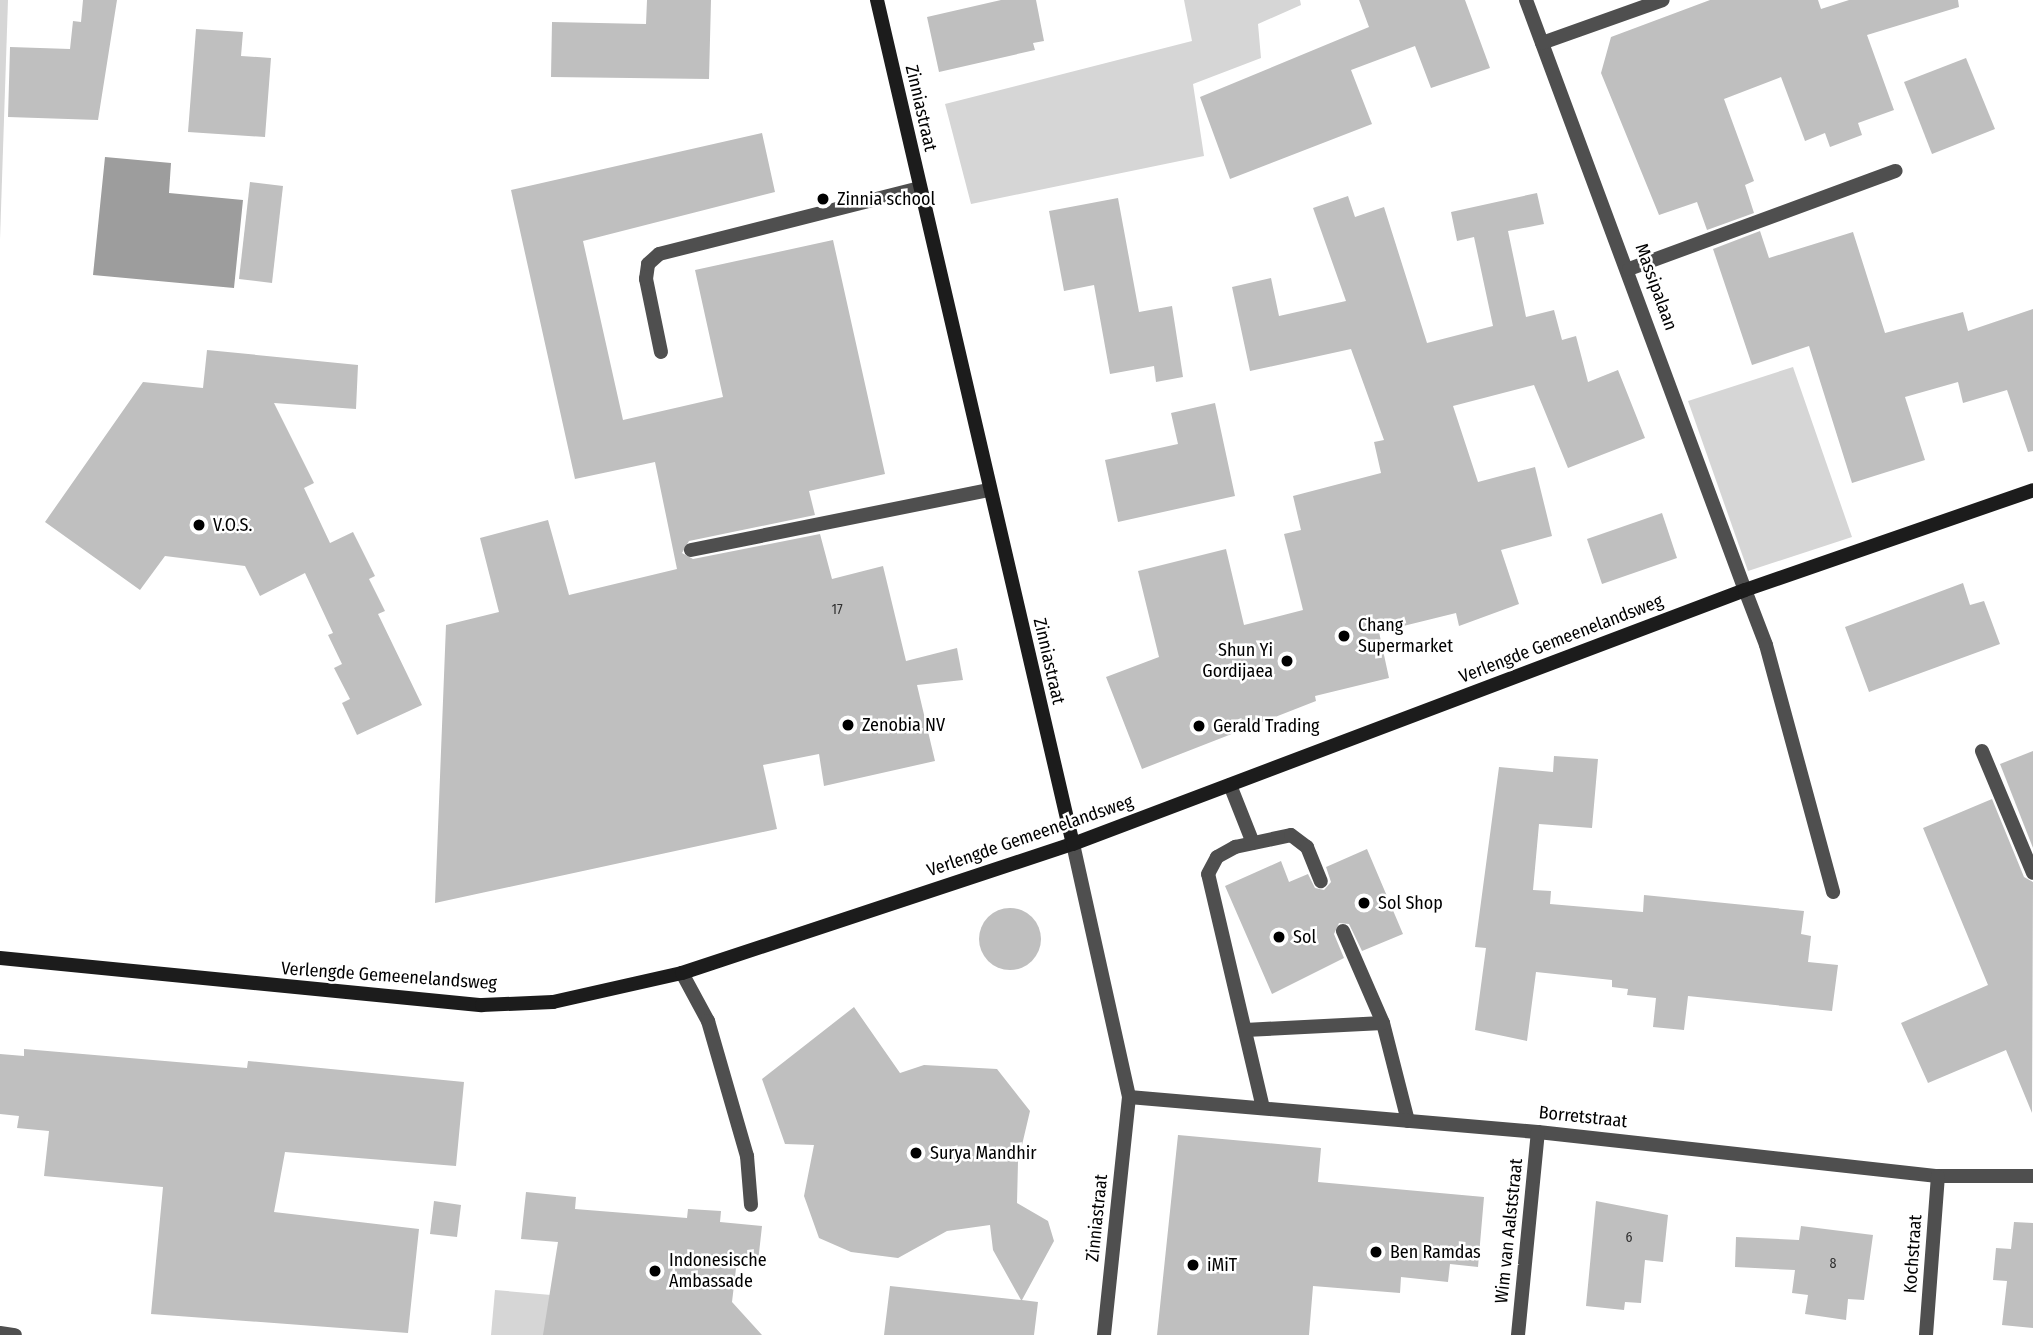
<!DOCTYPE html>
<style>
body{margin:0}
#map{position:relative;width:2033px;height:1335px;overflow:hidden;background:#fff;font-family:"Fira Sans Condensed",sans-serif}
div>[style]{position:absolute}
.green>*{inset:0;background:#d6d6d6}
.water>*{inset:0;background:#9d9d9d}
.building>*{inset:0;background:#bfbfbf}
.round{border-radius:50%}
.lane>*{height:14px;margin:-7px;padding:0 7px;transform-origin:7px;border-radius:7px;background:#4f4f4f}
.street>*{height:14px;margin:-7px;padding:0 7px;transform-origin:7px;border-radius:7px;background:#4f4f4f}
.secondary>*{height:14px;margin:-7px;padding:0 7px;transform-origin:7px;border-radius:7px;background:#1c1c1c}
.dots>*{width:19px;height:19px;translate:-50% -50%;box-sizing:border-box;border:4px solid #fff;border-radius:50%}
span{translate:-50% -50%;white-space:nowrap;text-align:center;line-height:1.15;-webkit-text-stroke:5px #fff;paint-order:stroke}
.number-label{font-size:14px;color:#303030}
.number-label span{-webkit-text-stroke-width:0}
.street-label{font-size:18px;color:#000}
.poi-label{font-size:18px;color:#000}
.left{translate:0 -50%;text-align:left}
.right{translate:-100% -50%;text-align:right}
</style>
<div id="map">
<div class="green">
<i style="clip-path:polygon(0 0,8px 0,0 239px)"></i>
<i style="clip-path:polygon(1184px 0,1300px 0,1301px 5px,1258px 24px,1261px 58px,1193px 84px,1204px 156px,971px 204px,945px 104px,1192px 41px)"></i>
<i style="clip-path:polygon(1793px 367px,1852px 537px,1748px 571px,1688px 401px)"></i>
<i style="clip-path:polygon(495px 1290px,574px 1297px,571px 1335px,491px 1335px)"></i>
</div>
<div class="water">
<i style="clip-path:polygon(105px 157px,171px 163px,169px 193px,243px 200px,234px 288px,93px 275px)"></i>
</div>
<div class="building">
<i style="clip-path:polygon(83px 0,117px 0,98px 120px,8px 117px,10px 47px,70px 49px,73px 21px,81px 22px)"></i>
<i style="clip-path:polygon(647px 0,711px 0,709px 79px,551px 77px,552px 22px,646px 24px)"></i>
<i style="clip-path:polygon(1001px 0,1036px 0,1044px 41px,1033px 43px,1035px 50px,939px 72px,927px 17px)"></i>
<i style="clip-path:polygon(1359px 0,1465px 0,1490px 68px,1431px 88px,1415px 46px,1351px 70px,1372px 124px,1230px 179px,1200px 97px,1369px 27px)"></i>
<i style="clip-path:polygon(1710px 0,1818px 0,1821px 9px,1849px 0,1958px 0,1959px 7px,1867px 35px,1894px 110px,1858px 123px,1862px 135px,1830px 147px,1825px 133px,1805px 141px,1781px 77px,1724px 99px,1754px 181px,1745px 185px,1754px 213px,1707px 230px,1697px 202px,1659px 215px,1601px 73px,1611px 37px)"></i>
<i style="clip-path:polygon(196px 29px,243px 32px,241px 56px,271px 58px,265px 137px,188px 132px)"></i>
<i style="clip-path:polygon(1966px 58px,1995px 129px,1932px 154px,1904px 82px)"></i>
<i style="clip-path:polygon(762px 133px,775px 192px,583px 241px,623px 420px,723px 397px,695px 270px,833px 240px,885px 474px,809px 491px,815px 515px,689px 541px,682px 553px,693px 559px,820px 534px,832px 579px,883px 566px,906px 661px,957px 648px,963px 680px,917px 685px,935px 761px,824px 786px,819px 754px,763px 765px,777px 829px,435px 903px,446px 625px,499px 612px,480px 538px,548px 520px,569px 595px,677px 569px,655px 462px,575px 479px,511px 190px)"></i>
<i style="clip-path:polygon(250px 182px,283px 186px,272px 283px,239px 279px)"></i>
<i style="clip-path:polygon(1537px 193px,1544px 224px,1508px 231px,1526px 317px,1554px 310px,1562px 340px,1576px 336px,1588px 382px,1618px 370px,1645px 438px,1568px 468px,1534px 385px,1453px 406px,1478px 482px,1535px 467px,1552px 536px,1501px 550px,1519px 604px,1459px 626px,1456px 613px,1379px 632px,1389px 678px,1315px 696px,1316px 701px,1142px 769px,1106px 677px,1159px 657px,1138px 571px,1226px 549px,1244px 625px,1303px 610px,1284px 534px,1301px 530px,1293px 496px,1381px 473px,1374px 442px,1384px 440px,1351px 349px,1250px 371px,1232px 287px,1271px 278px,1279px 316px,1346px 301px,1313px 208px,1348px 196px,1355px 217px,1384px 207px,1427px 343px,1493px 326px,1474px 237px,1457px 241px,1451px 212px)"></i>
<i style="clip-path:polygon(1118px 198px,1139px 312px,1172px 306px,1183px 377px,1156px 382px,1154px 366px,1110px 374px,1094px 285px,1064px 291px,1049px 211px)"></i>
<i style="clip-path:polygon(1760px 231px,1769px 258px,1853px 232px,1885px 333px,1963px 312px,1968px 331px,2033px 309px,2033px 451px,2028px 452px,2007px 390px,1963px 403px,1958px 382px,1905px 397px,1925px 460px,1852px 483px,1809px 346px,1752px 365px,1713px 249px)"></i>
<i style="clip-path:polygon(207px 350px,358px 365px,356px 409px,274px 403px,314px 483px,304px 488px,330px 543px,353px 532px,375px 576px,369px 579px,385px 611px,378px 614px,422px 705px,357px 735px,342px 703px,350px 699px,334px 668px,342px 664px,328px 635px,333px 633px,305px 573px,260px 596px,245px 566px,165px 556px,140px 590px,45px 522px,143px 382px,203px 388px)"></i>
<i style="clip-path:polygon(1215px 403px,1235px 496px,1118px 522px,1105px 460px,1178px 444px,1171px 413px)"></i>
<i style="clip-path:polygon(1662px 513px,1677px 558px,1602px 584px,1587px 539px)"></i>
<i style="clip-path:polygon(1963px 583px,1970px 605px,1984px 601px,2000px 644px,1869px 692px,1845px 627px)"></i>
<i style="clip-path:polygon(2033px 751px,2033px 848px,2000px 764px)"></i>
<i style="clip-path:polygon(1554px 756px,1598px 759px,1592px 828px,1539px 824px,1533px 890px,1551px 891px,1550px 904px,1643px 912px,1644px 895px,1804px 911px,1801px 934px,1811px 936px,1808px 962px,1838px 965px,1832px 1011px,1688px 996px,1684px 1030px,1653px 1027px,1656px 998px,1627px 995px,1628px 989px,1612px 987px,1612px 980px,1536px 972px,1527px 1041px,1475px 1030px,1486px 948px,1475px 947px,1499px 767px,1553px 772px)"></i>
<i style="clip-path:polygon(1992px 799px,2024px 877px,2033px 882px,2032px 1113px,2006px 1050px,1928px 1083px,1901px 1023px,1988px 985px,1923px 828px)"></i>
<i style="clip-path:polygon(1367px 849px,1403px 934px,1362px 951px,1349px 924px,1339px 923px,1334px 934px,1344px 958px,1272px 994px,1225px 886px,1281px 861px,1289px 882px,1308px 874px,1315px 888px,1324px 890px,1331px 882px,1326px 867px)"></i>
<i class="round" style="left:979px;top:908px;width:62px;height:62px"></i>
<i style="clip-path:polygon(854px 1007px,900px 1073px,924px 1065px,997px 1069px,1030px 1111px,1018px 1162px,1017px 1203px,1048px 1221px,1054px 1241px,1022px 1300px,1038px 1302px,1034px 1335px,884px 1335px,890px 1286px,1021px 1300px,993px 1250px,990px 1225px,947px 1231px,898px 1258px,851px 1252px,819px 1238px,804px 1196px,814px 1145px,785px 1144px,762px 1079px)"></i>
<i style="clip-path:polygon(24px 1049px,247px 1068px,248px 1061px,464px 1082px,456px 1166px,285px 1152px,274px 1212px,419px 1229px,408px 1333px,151px 1314px,163px 1187px,44px 1176px,49px 1131px,17px 1128px,19px 1116px,0 1114px,0 1054px,24px 1056px)"></i>
<i style="clip-path:polygon(1178px 1135px,1321px 1148px,1318px 1182px,1484px 1197px,1478px 1267px,1450px 1264px,1448px 1282px,1401px 1277px,1400px 1293px,1313px 1286px,1309px 1335px,1157px 1335px)"></i>
<i style="clip-path:polygon(526px 1192px,576px 1197px,575px 1209px,687px 1218px,688px 1209px,721px 1211px,720px 1222px,762px 1226px,758px 1262px,737px 1260px,732px 1302px,762px 1335px,543px 1335px,558px 1242px,521px 1239px)"></i>
<i style="clip-path:polygon(434px 1201px,461px 1205px,457px 1237px,430px 1234px)"></i>
<i style="clip-path:polygon(1596px 1201px,1668px 1215px,1663px 1262px,1645px 1260px,1641px 1303px,1625px 1302px,1624px 1310px,1586px 1306px)"></i>
<i style="clip-path:polygon(2014px 1222px,2033px 1223px,2033px 1328px,2002px 1325px,2007px 1281px,1993px 1280px,1996px 1248px,2011px 1249px)"></i>
<i style="clip-path:polygon(1801px 1226px,1873px 1235px,1864px 1300px,1848px 1299px,1846px 1320px,1805px 1314px,1808px 1295px,1792px 1293px,1795px 1270px,1735px 1267px,1736px 1237px,1799px 1240px)"></i>
</div>
<div class="lane">
<i style="left:661px;top:352px;width:75px;rotate:-101.6deg"></i>
<i style="left:646px;top:279px;width:15px;rotate:-82deg"></i>
<i style="left:648px;top:264px;width:15px;rotate:-42deg"></i>
<i style="left:659px;top:254px;width:269px;rotate:-14.2deg"></i>
<i style="left:691px;top:550px;width:303px;rotate:-11.4deg"></i>
<i style="left:1745px;top:590px;width:59px;rotate:69.1deg"></i>
<i style="left:1766px;top:645px;width:256px;rotate:74.8deg"></i>
<i style="left:1982px;top:751px;width:132px;rotate:67.3deg"></i>
<i style="left:1230px;top:785px;width:62px;rotate:68.4deg"></i>
<i style="left:1343px;top:931px;width:100px;rotate:66.5deg"></i>
<i style="left:1383px;top:1023px;width:101px;rotate:75.7deg"></i>
<i style="left:682px;top:973px;width:55px;rotate:61.6deg"></i>
<i style="left:708px;top:1021px;width:141px;rotate:73.9deg"></i>
<i style="left:747px;top:1156px;width:49px;rotate:85.3deg"></i>
<i style="left:1245px;top:1030px;width:138px;rotate:-2.9deg"></i>
<i style="left:1263px;top:1108px;width:240px;rotate:-103.2deg"></i>
<i style="left:1208px;top:874px;width:19px;rotate:-62deg"></i>
<i style="left:1217px;top:857px;width:21px;rotate:-29deg"></i>
<i style="left:1235px;top:847px;width:57px;rotate:-12.1deg"></i>
<i style="left:1291px;top:835px;width:20px;rotate:37deg"></i>
<i style="left:1307px;top:847px;width:37px;rotate:68deg"></i>
<i style="left:0;top:1333px;width:15px;rotate:8deg"></i>
</div>
<div class="street">
<i style="left:1526px;top:0;width:629px;rotate:69.64deg"></i>
<i style="left:1542px;top:43px;width:128px;rotate:-19.6deg"></i>
<i style="left:1629px;top:269px;width:284px;rotate:-20.2deg"></i>
<i style="left:1073px;top:844px;width:259px;rotate:77.5deg"></i>
<i style="left:1129px;top:1097px;width:239px;rotate:96deg"></i>
<i style="left:1129px;top:1097px;width:410px;rotate:4.9deg"></i>
<i style="left:1538px;top:1132px;width:402px;rotate:6.3deg"></i>
<i style="left:1938px;top:1176px;width:95px"></i>
<i style="left:1518px;top:1335px;width:204px;rotate:-84.4deg"></i>
<i style="left:1926px;top:1335px;width:159px;rotate:-85.7deg"></i>
</div>
<div class="secondary">
<i style="left:877px;top:0;width:866px;rotate:76.93deg"></i>
<i style="left:0;top:958px;width:484px;rotate:5.6deg"></i>
<i style="left:482px;top:1005px;width:71px;rotate:-2.4deg"></i>
<i style="left:553px;top:1002px;width:132px;rotate:-12.7deg"></i>
<i style="left:682px;top:973px;width:412px;rotate:-18.3deg"></i>
<i style="left:1073px;top:844px;width:718px;rotate:-20.71deg"></i>
<i style="left:1745px;top:590px;width:305px;rotate:-19.1deg"></i>
</div>
<div class="dots">
<i style="left:823px;top:199px;background:#000"></i>
<i style="left:199px;top:525px;background:#000"></i>
<i style="left:1344px;top:636px;background:#000"></i>
<i style="left:1287px;top:661px;background:#000"></i>
<i style="left:848px;top:725px;background:#000"></i>
<i style="left:1199px;top:726px;background:#000"></i>
<i style="left:1364px;top:903px;background:#000"></i>
<i style="left:1279px;top:937px;background:#000"></i>
<i style="left:916px;top:1153px;background:#000"></i>
<i style="left:1376px;top:1252px;background:#000"></i>
<i style="left:1193px;top:1265px;background:#000"></i>
<i style="left:655px;top:1271px;background:#000"></i>
</div>
<div class="number-label">
<span style="left:837px;top:610px">17</span>
<span style="left:1629px;top:1238px">6</span>
<span style="left:1833px;top:1264px">8</span>
</div>
<div class="street-label">
<span style="left:921px;top:108px;rotate:77deg">Zinniastraat</span>
<span style="left:1656px;top:287px;rotate:70deg">Massipalaan</span>
<span style="left:1561px;top:639px;rotate:-21deg">Verlengde Gemeenelandsweg</span>
<span style="left:1049px;top:661px;rotate:77deg">Zinniastraat</span>
<span style="left:1030px;top:836px;rotate:-19deg">Verlengde Gemeenelandsweg</span>
<span style="left:389px;top:976px;rotate:4deg">Verlengde Gemeenelandsweg</span>
<span style="left:1583px;top:1117px;rotate:6deg">Borretstraat</span>
<span style="left:1097px;top:1218px;rotate:-84deg">Zinniastraat</span>
<span style="left:1509px;top:1231px;rotate:-84deg">Wim van Aalststraat</span>
<span style="left:1913px;top:1254px;rotate:-86deg">Kochstraat</span>
</div>
<div class="poi-label">
<span class="left" style="left:837px;top:199px">Zinnia school</span>
<span class="left" style="left:213px;top:525px">V.O.S.</span>
<span class="left" style="left:1358px;top:636px">Chang<br>Supermarket</span>
<span class="right" style="left:1273px;top:661px">Shun Yi<br>Gordijaea</span>
<span class="left" style="left:862px;top:725px">Zenobia NV</span>
<span class="left" style="left:1213px;top:726px">Gerald Trading</span>
<span class="left" style="left:1378px;top:903px">Sol Shop</span>
<span class="left" style="left:1293px;top:937px">Sol</span>
<span class="left" style="left:930px;top:1153px">Surya Mandhir</span>
<span class="left" style="left:1390px;top:1252px">Ben Ramdas</span>
<span class="left" style="left:669px;top:1271px">Indonesische<br>Ambassade</span>
<span class="left" style="left:1207px;top:1265px">iMiT</span>
</div>
</div>
